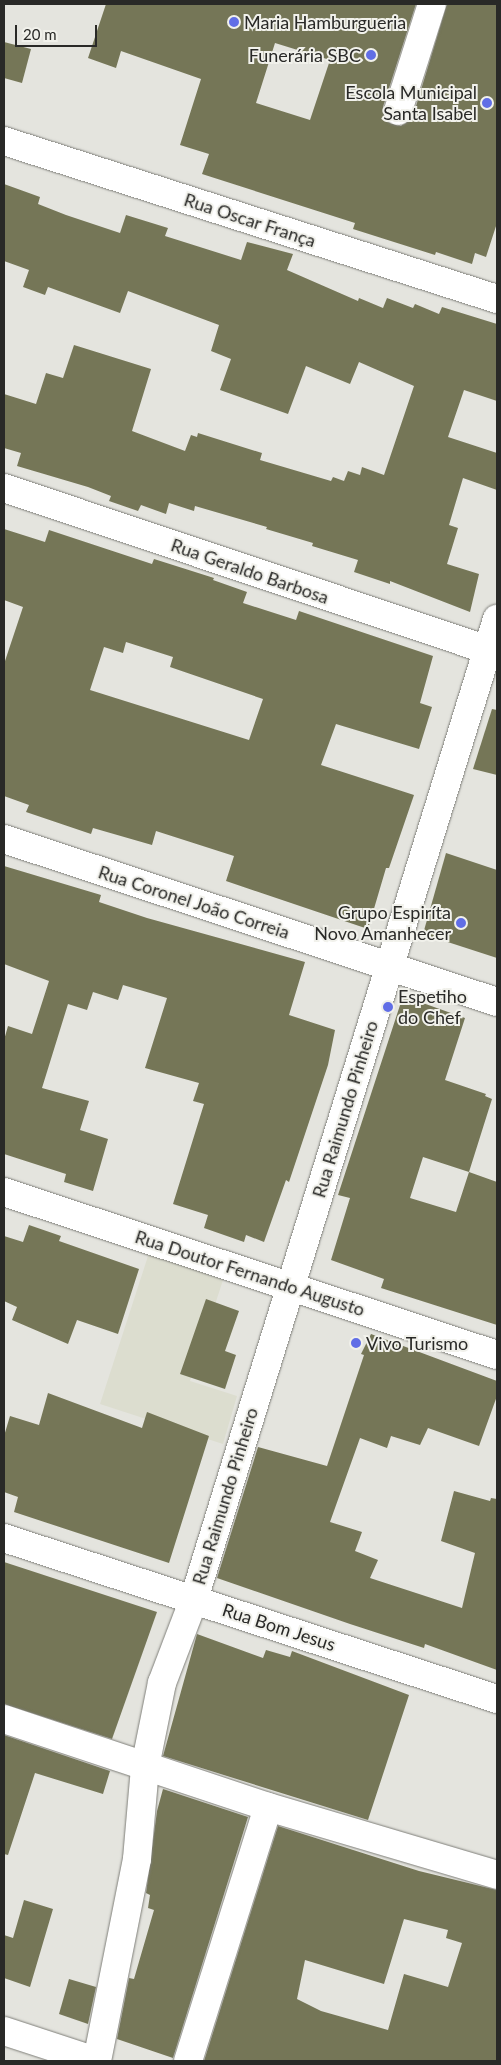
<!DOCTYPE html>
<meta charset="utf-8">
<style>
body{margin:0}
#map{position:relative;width:501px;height:2065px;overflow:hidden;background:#e4e4de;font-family:Lato,sans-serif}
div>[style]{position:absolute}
.built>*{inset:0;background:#dcddcf}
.building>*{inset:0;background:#757657}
.roads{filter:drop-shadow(0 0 1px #7f7f79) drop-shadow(0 0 1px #7f7f79)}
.minor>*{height:28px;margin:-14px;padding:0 14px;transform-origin:14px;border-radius:14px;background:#fff}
.dots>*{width:14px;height:14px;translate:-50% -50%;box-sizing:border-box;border:2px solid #f1f1eb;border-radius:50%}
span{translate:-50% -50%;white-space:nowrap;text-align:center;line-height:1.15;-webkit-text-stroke:4px #f1f1eb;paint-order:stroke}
.poi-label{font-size:18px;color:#292927}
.left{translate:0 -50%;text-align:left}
.right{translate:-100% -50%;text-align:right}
.street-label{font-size:18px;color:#292927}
.frame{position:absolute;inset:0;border:5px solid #292927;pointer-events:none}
.scale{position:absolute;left:15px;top:25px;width:82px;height:22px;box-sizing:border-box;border:2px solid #292927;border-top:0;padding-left:6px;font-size:15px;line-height:18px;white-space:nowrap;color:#292927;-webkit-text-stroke:4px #f1f1eb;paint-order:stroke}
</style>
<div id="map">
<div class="built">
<i style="clip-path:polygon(149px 1253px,224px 1277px,190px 1381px,237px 1396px,223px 1444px,100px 1404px)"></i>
</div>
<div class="building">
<i style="clip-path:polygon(evenodd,106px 4px,416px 4px,383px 107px,387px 122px,401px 126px,413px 116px,447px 4px,497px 4px,497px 223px,486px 257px,475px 253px,472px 264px,436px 252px,435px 255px,353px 229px,355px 223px,202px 174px,209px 154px,180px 145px,201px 79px,121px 51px,116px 68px,88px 58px,106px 4px,275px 43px,330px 60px,310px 120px,256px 103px,275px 43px)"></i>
<i style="clip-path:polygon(4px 42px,31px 49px,22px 83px,4px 78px)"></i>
<i style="clip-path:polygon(4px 184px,40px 197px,38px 204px,66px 215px,120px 233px,126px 215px,168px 228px,165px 236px,241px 260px,247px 242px,293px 254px,287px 270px,358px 301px,359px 298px,383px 308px,387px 298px,413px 308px,415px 304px,439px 314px,442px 307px,497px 324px,497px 401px,464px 390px,448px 437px,497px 453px,497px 490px,463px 478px,449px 525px,458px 528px,447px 564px,479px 574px,470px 612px,390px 581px,390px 584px,354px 572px,358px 560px,312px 546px,313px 543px,266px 529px,267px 527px,195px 506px,194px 511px,169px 503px,166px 514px,141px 505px,138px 511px,109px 501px,111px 496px,88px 487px,17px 466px,21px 453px,4px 448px,4px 394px,36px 404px,46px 373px,63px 378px,74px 345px,151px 369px,132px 431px,185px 451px,191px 435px,197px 437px,198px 433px,262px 453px,260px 460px,331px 481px,333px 477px,344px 481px,348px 471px,360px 475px,362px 467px,384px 475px,414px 386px,359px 362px,350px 384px,306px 366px,288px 414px,220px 390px,231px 359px,211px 351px,219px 325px,128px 291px,120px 313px,48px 287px,45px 295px,23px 287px,29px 270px,4px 261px)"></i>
<i style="clip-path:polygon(evenodd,4px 529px,45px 542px,49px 530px,152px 564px,154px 559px,214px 578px,213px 580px,247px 592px,243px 603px,296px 620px,299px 611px,433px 656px,420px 703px,432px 707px,419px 749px,336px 724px,321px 765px,414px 795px,389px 868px,386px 868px,368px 929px,226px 881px,234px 856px,156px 831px,152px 845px,93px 828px,91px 834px,26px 812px,29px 805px,4px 796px,4px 664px,23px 607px,4px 600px,4px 529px,126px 642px,173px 657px,170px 667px,263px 699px,249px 740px,90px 690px,104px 647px,123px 653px,126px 642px)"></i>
<i style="clip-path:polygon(492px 709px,497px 710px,497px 775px,473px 769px)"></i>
<i style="clip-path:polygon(446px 853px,497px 870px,497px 958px,423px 934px)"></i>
<i style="clip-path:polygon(4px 866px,101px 895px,99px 902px,147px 918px,305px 962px,289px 1015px,335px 1030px,328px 1065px,289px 1182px,286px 1180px,264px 1242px,246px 1235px,244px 1242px,204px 1228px,208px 1215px,173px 1204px,204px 1104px,193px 1101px,199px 1083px,145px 1068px,167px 998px,123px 985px,118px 1000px,93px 992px,87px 1010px,68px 1004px,42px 1088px,89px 1101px,80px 1130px,108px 1139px,93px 1191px,64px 1182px,66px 1174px,4px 1154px,4px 1040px,8px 1026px,32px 1034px,49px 981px,4px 964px)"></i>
<i style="clip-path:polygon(evenodd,403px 996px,465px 1018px,445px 1080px,486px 1094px,485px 1096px,492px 1099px,469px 1172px,497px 1182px,497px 1325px,381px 1288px,384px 1279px,331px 1260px,350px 1198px,338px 1195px,403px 996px,423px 1157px,469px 1172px,456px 1212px,410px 1198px,423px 1157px)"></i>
<i style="clip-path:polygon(29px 1225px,61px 1236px,59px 1241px,139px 1269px,118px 1334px,77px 1320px,68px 1344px,12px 1320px,17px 1307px,4px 1301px,4px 1236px,23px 1242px)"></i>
<i style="clip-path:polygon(206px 1299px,239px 1311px,225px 1351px,236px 1355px,225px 1389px,180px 1374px)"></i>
<i style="clip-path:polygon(371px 1334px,497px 1381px,497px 1396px,479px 1446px,428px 1428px,420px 1445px,391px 1436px,387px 1448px,360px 1438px,330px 1522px,362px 1532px,355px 1551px,378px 1560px,370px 1578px,462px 1608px,475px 1553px,441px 1541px,454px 1491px,490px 1501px,491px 1498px,497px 1499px,497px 1670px,425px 1644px,424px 1648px,350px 1624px,217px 1578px,258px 1447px,327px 1466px,364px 1355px,361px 1354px)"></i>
<i style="clip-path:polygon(48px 1393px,142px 1428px,147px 1412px,209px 1436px,169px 1563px,14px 1512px,18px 1497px,4px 1492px,4px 1436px,10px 1416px,39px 1425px)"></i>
<i style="clip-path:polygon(4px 1562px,157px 1612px,112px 1739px,4px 1704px)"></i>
<i style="clip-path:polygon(197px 1634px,263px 1658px,266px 1650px,290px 1657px,292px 1651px,409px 1695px,368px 1820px,163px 1756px)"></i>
<i style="clip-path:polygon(4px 1735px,110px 1771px,103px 1794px,35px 1773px,8px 1855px,4px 1854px)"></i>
<i style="clip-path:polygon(163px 1789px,248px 1817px,173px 2058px,117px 2039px,129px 1978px,134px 1979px,154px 1910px,148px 1908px,150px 1895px,146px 1893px,157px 1811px)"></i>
<i style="clip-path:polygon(evenodd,278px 1826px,419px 1871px,497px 1890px,497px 2061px,204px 2061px,278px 1826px,404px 1919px,448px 1930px,446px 1938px,462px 1943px,448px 1987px,404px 1974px,388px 2030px,321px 2011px,297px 1999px,305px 1960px,384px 1984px,404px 1919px)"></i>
<i style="clip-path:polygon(24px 1900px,53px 1909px,30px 1987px,4px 1978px,4px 1935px,13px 1938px)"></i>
<i style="clip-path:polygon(69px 1979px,96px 1987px,88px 2024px,59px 2014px)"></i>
</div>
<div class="roads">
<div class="minor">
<i style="left:398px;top:111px;width:112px;rotate:-72.4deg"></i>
<i style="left:4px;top:141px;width:518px;rotate:17.77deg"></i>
<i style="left:4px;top:488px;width:520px;rotate:18.5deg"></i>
<i style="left:4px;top:839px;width:519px;rotate:18.3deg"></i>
<i style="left:4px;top:1192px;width:519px;rotate:18.3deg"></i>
<i style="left:4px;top:1538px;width:519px;rotate:18.09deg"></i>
<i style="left:4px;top:1719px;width:278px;rotate:18.4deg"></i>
<i style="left:268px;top:1807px;width:239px;rotate:16.5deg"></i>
<i style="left:4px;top:2031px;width:97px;rotate:18.1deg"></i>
<i style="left:97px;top:2061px;width:206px;rotate:-78.8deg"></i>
<i style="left:137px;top:1859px;width:92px;rotate:-85deg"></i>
<i style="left:145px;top:1767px;width:86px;rotate:-78.6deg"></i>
<i style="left:162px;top:1683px;width:90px;rotate:-69.1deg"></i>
<i style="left:194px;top:1599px;width:1026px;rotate:-72.82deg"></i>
<i style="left:188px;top:2061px;width:266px;rotate:-72.5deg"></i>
</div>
</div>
<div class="dots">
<i style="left:234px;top:22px;background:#616ee6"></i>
<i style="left:371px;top:55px;background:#616ee6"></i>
<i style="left:487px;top:103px;background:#616ee6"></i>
<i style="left:461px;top:923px;background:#616ee6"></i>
<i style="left:388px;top:1007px;background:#616ee6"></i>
<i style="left:356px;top:1343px;background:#616ee6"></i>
</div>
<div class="poi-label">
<span class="left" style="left:244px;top:22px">Maria Hamburgueria</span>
<span class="right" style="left:361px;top:55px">Funerária SBC</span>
<span class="right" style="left:477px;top:103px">Escola Municipal<br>Santa Isabel</span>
<span class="right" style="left:451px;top:923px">Grupo Espiríta<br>Novo Amanhecer</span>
<span class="left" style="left:398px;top:1007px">Espetiho<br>do Chef</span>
<span class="left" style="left:366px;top:1343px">Vivo Turismo</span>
</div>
<div class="street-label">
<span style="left:250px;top:220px;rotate:18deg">Rua Oscar França</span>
<span style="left:250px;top:571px;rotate:19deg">Rua Geraldo Barbosa</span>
<span style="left:194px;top:902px;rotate:18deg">Rua Coronel João Correia</span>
<span style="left:345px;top:1109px;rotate:-73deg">Rua Raimundo Pinheiro</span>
<span style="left:250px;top:1273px;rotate:18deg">Rua Doutor Fernando Augusto</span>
<span style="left:225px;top:1496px;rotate:-73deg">Rua Raimundo Pinheiro</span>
<span style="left:279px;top:1627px;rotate:18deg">Rua Bom Jesus</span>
</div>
<div class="frame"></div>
<div class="scale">20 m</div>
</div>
